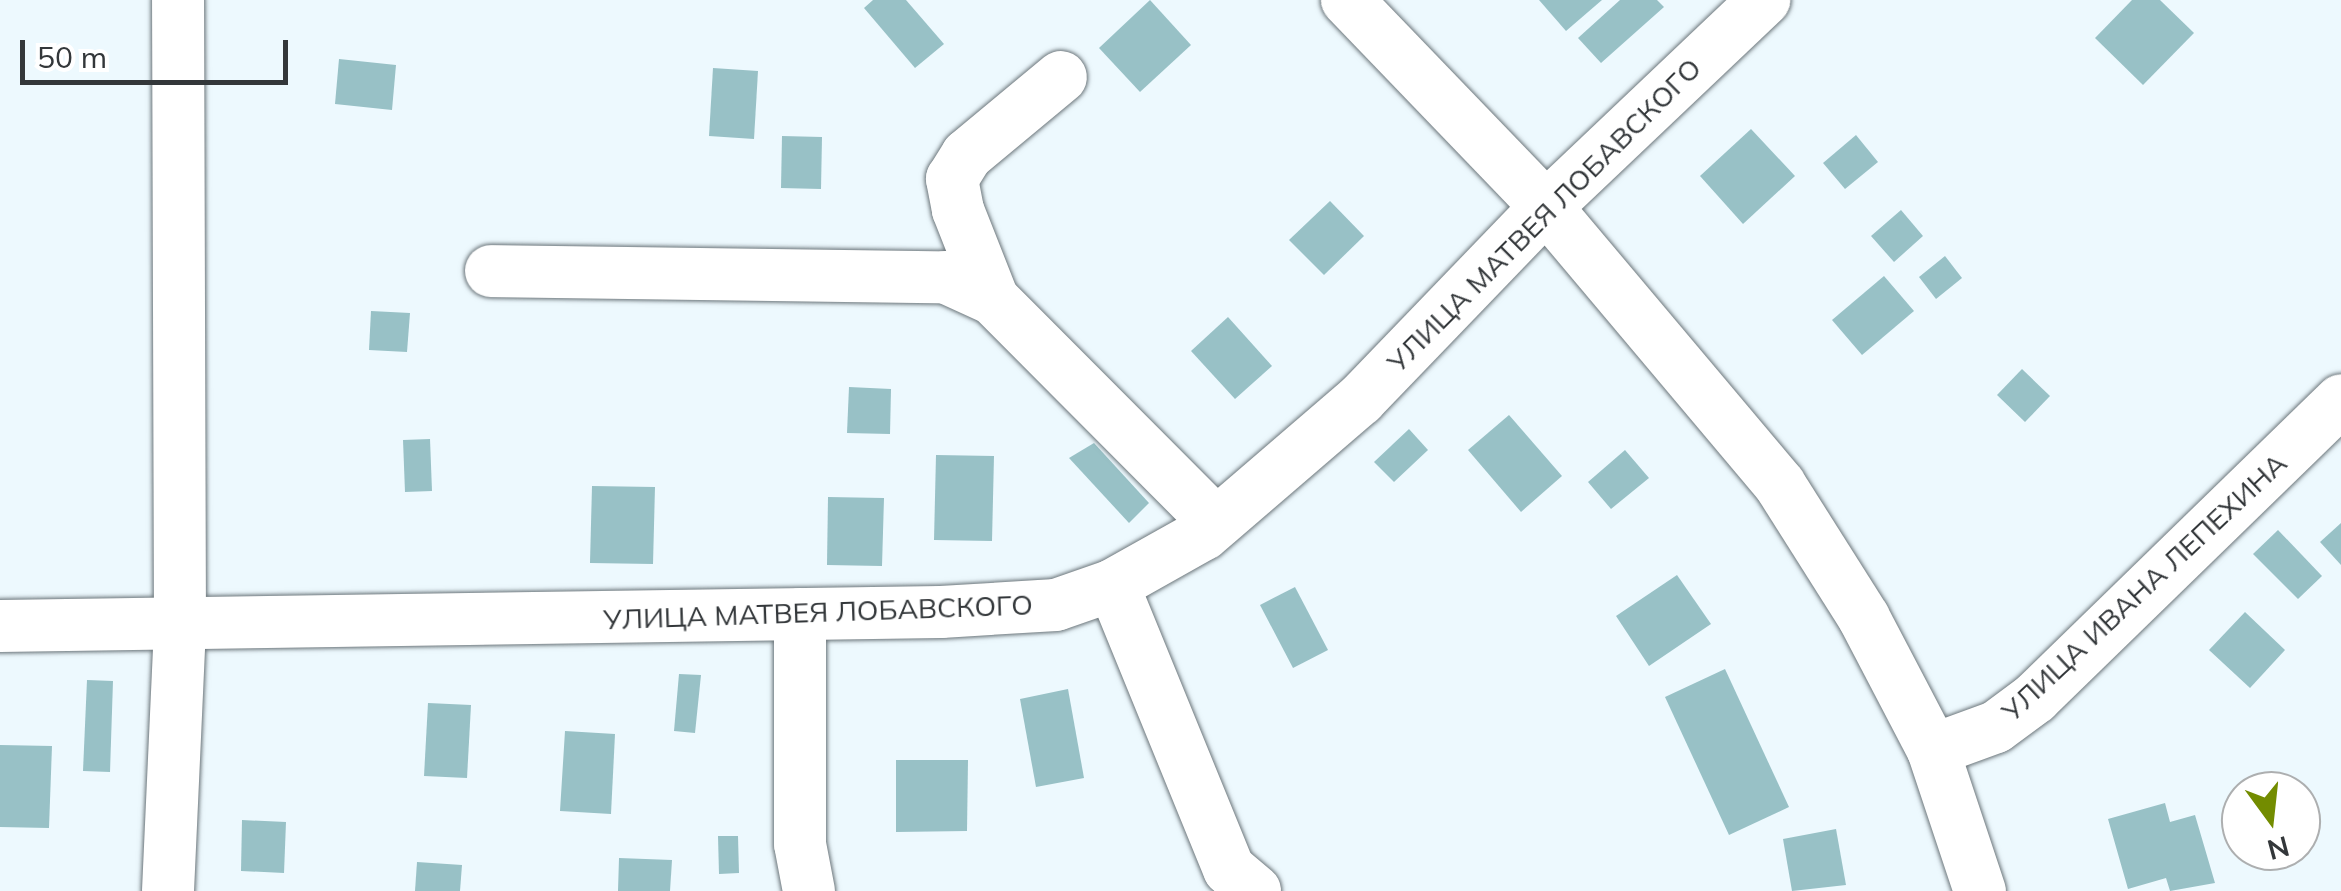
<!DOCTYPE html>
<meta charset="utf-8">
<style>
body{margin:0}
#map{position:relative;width:2341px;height:891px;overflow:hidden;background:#edf9fe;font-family:Mulish,sans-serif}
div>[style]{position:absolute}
.building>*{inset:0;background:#98c1c6}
.roads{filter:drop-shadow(0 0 2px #6c767b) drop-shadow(0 0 2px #6c767b)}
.minor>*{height:52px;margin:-26px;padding:0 26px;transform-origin:26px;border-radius:26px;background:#fff}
span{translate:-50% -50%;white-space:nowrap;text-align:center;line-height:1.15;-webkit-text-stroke:8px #fff;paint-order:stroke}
.street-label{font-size:28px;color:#33373a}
.north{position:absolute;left:2221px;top:771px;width:100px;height:100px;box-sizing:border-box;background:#fff;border:2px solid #adafb0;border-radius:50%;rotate:165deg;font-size:28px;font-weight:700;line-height:40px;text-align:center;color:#33373a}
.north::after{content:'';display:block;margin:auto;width:35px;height:45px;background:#738c00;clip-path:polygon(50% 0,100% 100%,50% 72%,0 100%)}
.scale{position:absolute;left:20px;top:40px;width:268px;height:45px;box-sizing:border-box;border:5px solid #33373a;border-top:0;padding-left:12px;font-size:30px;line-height:35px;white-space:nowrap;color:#33373a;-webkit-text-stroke:8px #fff;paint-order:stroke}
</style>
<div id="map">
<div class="building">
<i style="clip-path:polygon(873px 0,906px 0,944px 44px,915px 68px,864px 8px)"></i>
<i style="clip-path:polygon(1150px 0,1191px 45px,1140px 92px,1099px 48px)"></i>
<i style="clip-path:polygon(1539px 0,1602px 0,1566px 31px)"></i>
<i style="clip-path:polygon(1620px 0,1657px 0,1664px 7px,1601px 63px,1578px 38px)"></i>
<i style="clip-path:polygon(2132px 0,2160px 0,2194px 33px,2143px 85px,2095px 38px)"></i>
<i style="clip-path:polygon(339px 59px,396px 65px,392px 110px,335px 104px)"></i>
<i style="clip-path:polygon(713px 68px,758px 71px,754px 139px,709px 136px)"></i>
<i style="clip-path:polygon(1751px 129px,1795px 176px,1743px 224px,1700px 176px)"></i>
<i style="clip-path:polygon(1856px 135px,1878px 162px,1845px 189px,1823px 163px)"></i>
<i style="clip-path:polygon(782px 136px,822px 137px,821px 189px,781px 188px)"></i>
<i style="clip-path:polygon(1330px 201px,1364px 236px,1324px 275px,1289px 240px)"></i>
<i style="clip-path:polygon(1901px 210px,1923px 236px,1894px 262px,1871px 236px)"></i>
<i style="clip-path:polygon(1945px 256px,1962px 278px,1936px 299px,1919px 277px)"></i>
<i style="clip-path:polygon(1884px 276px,1914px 311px,1862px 355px,1832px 320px)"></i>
<i style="clip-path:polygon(371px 311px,410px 313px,407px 352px,369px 350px)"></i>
<i style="clip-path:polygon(1228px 317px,1272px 366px,1235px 399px,1191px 351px)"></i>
<i style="clip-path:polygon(2022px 369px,2050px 396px,2025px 422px,1997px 395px)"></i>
<i style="clip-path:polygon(849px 387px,891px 389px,890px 434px,847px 433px)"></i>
<i style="clip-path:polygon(1509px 415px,1562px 476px,1521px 512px,1468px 450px)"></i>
<i style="clip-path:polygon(1409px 429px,1428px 450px,1394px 482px,1374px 462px)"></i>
<i style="clip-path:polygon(430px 439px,432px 491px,405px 492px,403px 440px)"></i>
<i style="clip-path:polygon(1094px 443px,1149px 503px,1129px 523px,1069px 458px)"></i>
<i style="clip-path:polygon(1625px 450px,1649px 478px,1611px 509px,1588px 482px)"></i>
<i style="clip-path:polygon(936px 455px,994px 456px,992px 541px,934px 540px)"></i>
<i style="clip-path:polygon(592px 486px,655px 487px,653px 564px,590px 563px)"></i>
<i style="clip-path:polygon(828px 497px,884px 498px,882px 566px,827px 565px)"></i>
<i style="clip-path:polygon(2341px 523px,2341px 565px,2320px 542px)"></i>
<i style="clip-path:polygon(2278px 530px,2322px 576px,2298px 599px,2253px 554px)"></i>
<i style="clip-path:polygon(1677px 575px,1711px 624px,1649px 666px,1616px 616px)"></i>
<i style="clip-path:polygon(1295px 587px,1328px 650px,1293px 668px,1260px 605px)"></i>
<i style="clip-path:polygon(2245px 612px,2285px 650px,2250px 688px,2209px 650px)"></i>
<i style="clip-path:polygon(1725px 669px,1789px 807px,1729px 835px,1665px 697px)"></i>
<i style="clip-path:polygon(679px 674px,701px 675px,695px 733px,674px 731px)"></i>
<i style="clip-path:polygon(87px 680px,113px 681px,110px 772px,83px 771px)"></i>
<i style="clip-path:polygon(1068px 689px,1084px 778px,1036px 787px,1020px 699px)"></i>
<i style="clip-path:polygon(428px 703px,471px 705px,467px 778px,424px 776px)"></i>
<i style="clip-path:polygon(565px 731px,615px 734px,611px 814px,560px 811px)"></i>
<i style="clip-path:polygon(0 745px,52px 746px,49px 828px,0 827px)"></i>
<i style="clip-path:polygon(896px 760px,968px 760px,967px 831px,896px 832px)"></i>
<i style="clip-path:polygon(2165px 803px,2170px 822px,2195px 815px,2215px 883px,2170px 891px,2166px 878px,2128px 889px,2108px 819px)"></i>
<i style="clip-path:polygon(242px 820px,286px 822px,284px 873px,241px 871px)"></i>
<i style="clip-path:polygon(1836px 829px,1846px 885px,1792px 891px,1783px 839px)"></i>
<i style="clip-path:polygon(718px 836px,738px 836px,739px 873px,719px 874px)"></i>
<i style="clip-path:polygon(619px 858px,672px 860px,670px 891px,618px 891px)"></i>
<i style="clip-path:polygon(417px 862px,462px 865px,460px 891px,415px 891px)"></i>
</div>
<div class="roads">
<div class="minor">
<i style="left:1347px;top:0;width:287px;rotate:46.1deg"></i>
<i style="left:1546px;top:207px;width:363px;rotate:49.9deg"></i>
<i style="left:1780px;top:485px;width:157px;rotate:57.7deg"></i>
<i style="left:1864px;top:618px;width:149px;rotate:62.4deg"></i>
<i style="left:1933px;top:750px;width:149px;rotate:71.6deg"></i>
<i style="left:491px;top:271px;width:454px;rotate:0.8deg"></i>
<i style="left:945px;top:277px;width:53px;rotate:24.6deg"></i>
<i style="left:993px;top:299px;width:316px;rotate:45.1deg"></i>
<i style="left:993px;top:299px;width:96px;rotate:-111.5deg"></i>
<i style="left:958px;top:210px;width:32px;rotate:-101deg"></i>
<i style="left:952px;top:179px;width:28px;rotate:-58deg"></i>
<i style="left:967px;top:155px;width:122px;rotate:-39.7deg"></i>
<i style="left:1113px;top:585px;width:307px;rotate:67.8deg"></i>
<i style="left:1229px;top:869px;width:34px;rotate:40deg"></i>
<i style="left:800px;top:614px;width:230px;rotate:90deg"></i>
<i style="left:800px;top:844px;width:48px;rotate:79.2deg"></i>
<i style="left:0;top:626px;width:941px;rotate:-0.85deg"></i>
<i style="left:941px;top:612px;width:115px;rotate:-3.5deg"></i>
<i style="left:1056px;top:605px;width:60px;rotate:-19.3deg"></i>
<i style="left:1113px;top:585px;width:104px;rotate:-29.3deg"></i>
<i style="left:1204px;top:534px;width:206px;rotate:-40.7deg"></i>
<i style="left:1360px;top:400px;width:268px;rotate:-46.1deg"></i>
<i style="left:1546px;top:207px;width:301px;rotate:-43.5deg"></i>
<i style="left:1933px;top:750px;width:67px;rotate:-20.1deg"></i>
<i style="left:1996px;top:727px;width:49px;rotate:-36.6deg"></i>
<i style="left:2035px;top:698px;width:427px;rotate:-44.2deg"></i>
<i style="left:168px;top:891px;width:266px;rotate:-87.4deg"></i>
<i style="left:180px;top:625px;width:625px;rotate:-90.18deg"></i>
</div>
</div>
<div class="street-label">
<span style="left:1544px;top:215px;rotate:-45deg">УЛИЦА МАТВЕЯ ЛОБАВСКОГО</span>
<span style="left:2144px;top:587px;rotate:-43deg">УЛИЦА ИВАНА ЛЕПЕХИНА</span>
<span style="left:818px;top:612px;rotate:-2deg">УЛИЦА МАТВЕЯ ЛОБАВСКОГО</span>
</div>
<div class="north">N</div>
<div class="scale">50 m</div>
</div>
